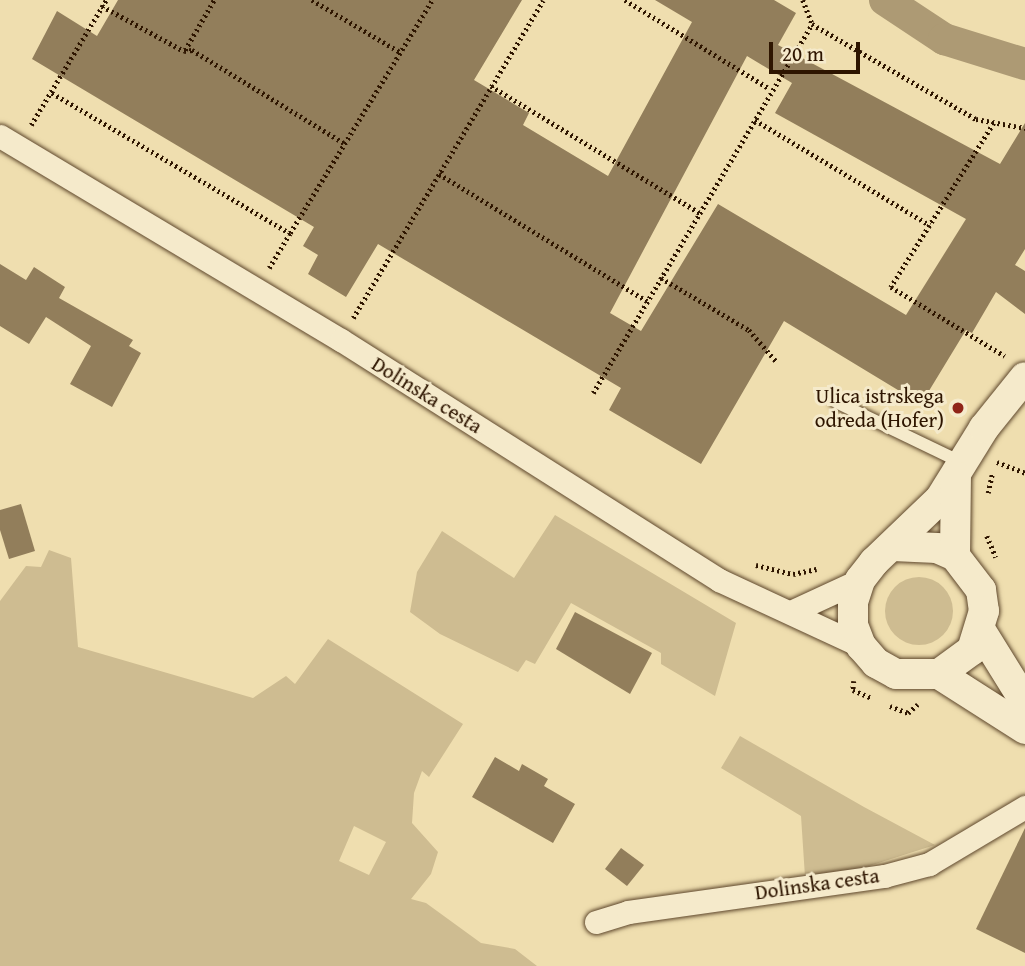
<!DOCTYPE html>
<style>
body{margin:0}
#map{position:relative;width:1025px;height:966px;overflow:hidden;background:#efdeaf;font-family:"Gentium Book Plus",serif}
div>[style]{position:absolute}
.green>*{inset:0;background:#cebc91}
.round{border-radius:50%}
.canal>*{height:32px;margin:-16px;padding:0 16px;transform-origin:16px;border-radius:16px;background:#ad9a74}
.building>*{inset:0;background:#927e5b}
.path>*{height:4.5px;margin-top:-2.25px;transform-origin:0;background:repeating-linear-gradient(90deg,#2e1500 0 2px,transparent 0 5.5px)}
.roads{filter:drop-shadow(0 0 2px #5e472c) drop-shadow(0 0 2px #5e472c)}
.service>*{height:12px;margin:-6px;padding:0 6px;transform-origin:6px;border-radius:6px;background:#f5eacb}
.minor>*{height:23px;margin:-11.5px;padding:0 11.5px;transform-origin:11.5px;border-radius:11.5px;background:#f5eacb}
.tertiary>*{height:30px;margin:-15px;padding:0 15px;transform-origin:15px;border-radius:15px;background:#f5eacb}
.dots>*{width:19px;height:19px;translate:-50% -50%;box-sizing:border-box;border:4px solid #f5eacb;border-radius:50%}
span{translate:-50% -50%;white-space:nowrap;text-align:center;line-height:1.15;-webkit-text-stroke:6px #f5eacb;paint-order:stroke}
.street-label{font-size:21px;color:#2e1500}
.poi-label{font-size:21px;color:#2e1500}
.right{translate:-100% -50%;text-align:right}
.scale{position:absolute;left:769px;top:42px;width:91px;height:32px;box-sizing:border-box;border:4px solid #2e1500;border-top:0;padding-left:9px;font-size:21px;line-height:24px;white-space:nowrap;color:#2e1500;-webkit-text-stroke:5px #f5eacb;paint-order:stroke}
</style>
<div id="map">
<div class="green">
<i style="clip-path:polygon(555px 515px,736px 623px,715px 696px,661px 664px,661px 653px,571px 603px,535px 664px,526px 660px,518px 672px,440px 634px,410px 612px,417px 572px,442px 531px,514px 578px)"></i>
<i style="clip-path:polygon(evenodd,49px 550px,71px 558px,78px 647px,253px 698px,286px 676px,295px 684px,328px 639px,463px 724px,429px 777px,422px 771px,414px 793px,412px 823px,438px 852px,431px 874px,411px 899px,426px 903px,481px 943px,515px 949px,537px 966px,0 966px,0 601px,26px 566px,41px 567px,49px 550px,354px 826px,386px 842px,369px 875px,339px 861px,354px 826px)"></i>
<i class="round" style="left:885px;top:577px;width:68px;height:68px"></i>
<i style="clip-path:polygon(740px 736px,864px 807px,935px 845px,844px 874px,805px 877px,801px 816px,721px 768px)"></i>
</div>
<div class="canal">
<i style="left:885px;top:0;width:71px;rotate:33.5deg"></i>
<i style="left:944px;top:39px;width:85px;rotate:17.2deg"></i>
</div>
<div class="building">
<i style="clip-path:polygon(evenodd,118px 0,522px 0,474px 80px,529px 113px,523px 125px,608px 176px,692px 22px,655px 0,774px 0,796px 13px,778px 45px,1000px 164px,1025px 123px,1025px 249px,1015px 265px,1025px 271px,1025px 314px,996px 292px,972px 333px,966px 330px,921px 404px,784px 321px,701px 464px,609px 410px,621px 388px,378px 244px,346px 297px,308px 274px,318px 255px,303px 246px,314px 227px,32px 59px,57px 11px,97px 36px,118px 0,747px 56px,792px 83px,775px 113px,966px 219px,906px 315px,718px 204px,641px 331px,610px 313px,747px 56px)"></i>
<i style="clip-path:polygon(0 264px,26px 280px,34px 267px,65px 287px,59px 298px,133px 340px,129px 346px,141px 353px,112px 407px,70px 384px,91px 346px,46px 317px,29px 344px,0 326px)"></i>
<i style="clip-path:polygon(21px 504px,35px 551px,9px 559px,0 530px,0 510px)"></i>
<i style="clip-path:polygon(575px 612px,652px 653px,630px 694px,556px 649px)"></i>
<i style="clip-path:polygon(495px 757px,519px 771px,522px 764px,548px 779px,544px 786px,575px 804px,553px 843px,472px 797px)"></i>
<i style="clip-path:polygon(1025px 828px,1025px 953px,976px 929px)"></i>
<i style="clip-path:polygon(621px 848px,644px 865px,627px 886px,605px 869px)"></i>
</div>
<div class="path">
<i style="left:312px;top:0;width:102px;rotate:30.6deg"></i>
<i style="left:625px;top:0;width:170px;rotate:31.5deg"></i>
<i style="left:803px;top:0;width:26px;rotate:69deg"></i>
<i style="left:812px;top:24px;width:190px;rotate:30.1deg"></i>
<i style="left:976px;top:119px;width:50px;rotate:10.4deg"></i>
<i style="left:102px;top:6px;width:94px;rotate:28.8deg"></i>
<i style="left:184px;top:51px;width:8px;rotate:-7deg"></i>
<i style="left:192px;top:50px;width:178px;rotate:31.5deg"></i>
<i style="left:185px;top:50px;width:58px;rotate:-59.9deg"></i>
<i style="left:491px;top:86px;width:245px;rotate:31.3deg"></i>
<i style="left:52px;top:93px;width:276px;rotate:30.5deg"></i>
<i style="left:290px;top:233px;width:273px;rotate:-58.6deg"></i>
<i style="left:755px;top:120px;width:204px;rotate:31deg"></i>
<i style="left:994px;top:123px;width:194px;rotate:122.1deg"></i>
<i style="left:891px;top:287px;width:133px;rotate:31.2deg"></i>
<i style="left:31px;top:125px;width:146px;rotate:-59deg"></i>
<i style="left:439px;top:174px;width:244px;rotate:31.4deg"></i>
<i style="left:269px;top:268px;width:41px;rotate:-59deg"></i>
<i style="left:661px;top:278px;width:102px;rotate:30.6deg"></i>
<i style="left:749px;top:330px;width:41px;rotate:48.9deg"></i>
<i style="left:353px;top:318px;width:370px;rotate:-59.1deg"></i>
<i style="left:593px;top:393px;width:429px;rotate:-59.3deg"></i>
<i style="left:997px;top:462px;width:30px;rotate:21deg"></i>
<i style="left:988px;top:493px;width:19px;rotate:-78deg"></i>
<i style="left:987px;top:536px;width:23px;rotate:67deg"></i>
<i style="left:756px;top:565px;width:38px;rotate:14deg"></i>
<i style="left:793px;top:574px;width:24px;rotate:-12deg"></i>
<i style="left:854px;top:681px;width:9px;rotate:96deg"></i>
<i style="left:853px;top:690px;width:21px;rotate:23deg"></i>
<i style="left:890px;top:706px;width:19px;rotate:21deg"></i>
<i style="left:908px;top:713px;width:13px;rotate:-42deg"></i>
</div>
<div class="roads">
<div class="service">
<i style="left:836px;top:402px;width:141px;rotate:25.7deg"></i>
</div>
<div class="minor">
<i style="left:0;top:136px;width:397px;rotate:30.9deg"></i>
<i style="left:341px;top:340px;width:448px;rotate:32.4deg"></i>
<i style="left:719px;top:580px;width:157px;rotate:24.9deg"></i>
<i style="left:793px;top:611px;width:74px;rotate:-24.8deg"></i>
<i style="left:596px;top:922px;width:34px;rotate:-17deg"></i>
<i style="left:628px;top:912px;width:259px;rotate:-8deg"></i>
<i style="left:884px;top:876px;width:47px;rotate:-14.9deg"></i>
<i style="left:929px;top:864px;width:112px;rotate:-30.7deg"></i>
</div>
<div class="tertiary">
<i style="left:893px;top:546px;width:44px;rotate:2.6deg"></i>
<i style="left:937px;top:548px;width:20px;rotate:24deg"></i>
<i style="left:955px;top:556px;width:43px;rotate:52.6deg"></i>
<i style="left:981px;top:590px;width:21px;rotate:82deg"></i>
<i style="left:984px;top:611px;width:41px;rotate:107.1deg"></i>
<i style="left:972px;top:650px;width:41px;rotate:144deg"></i>
<i style="left:939px;top:674px;width:43px;rotate:180deg"></i>
<i style="left:896px;top:674px;width:23px;rotate:-151deg"></i>
<i style="left:876px;top:663px;width:23px;rotate:-131deg"></i>
<i style="left:861px;top:646px;width:22px;rotate:-111deg"></i>
<i style="left:853px;top:625px;width:23px;rotate:-90deg"></i>
<i style="left:853px;top:602px;width:23px;rotate:-72deg"></i>
<i style="left:860px;top:580px;width:23px;rotate:-52deg"></i>
<i style="left:874px;top:562px;width:91px;rotate:-43.7deg"></i>
<i style="left:940px;top:499px;width:84px;rotate:-58.2deg"></i>
<i style="left:984px;top:428px;width:65px;rotate:-51.2deg"></i>
<i style="left:955px;top:556px;width:80px;rotate:-89.3deg"></i>
<i style="left:981px;top:631px;width:84px;rotate:58.2deg"></i>
<i style="left:939px;top:674px;width:102px;rotate:32.6deg"></i>
</div>
</div>
<div class="dots">
<i style="left:958px;top:408px;background:#8f2418"></i>
</div>
<div class="street-label">
<span style="left:427px;top:395px;rotate:32deg">Dolinska cesta</span>
<span style="left:817px;top:884px;rotate:-8deg">Dolinska cesta</span>
</div>
<div class="poi-label">
<span class="right" style="left:944px;top:408px">Ulica istrskega<br>odreda (Hofer)</span>
</div>
<div class="scale">20 m</div>
</div>
